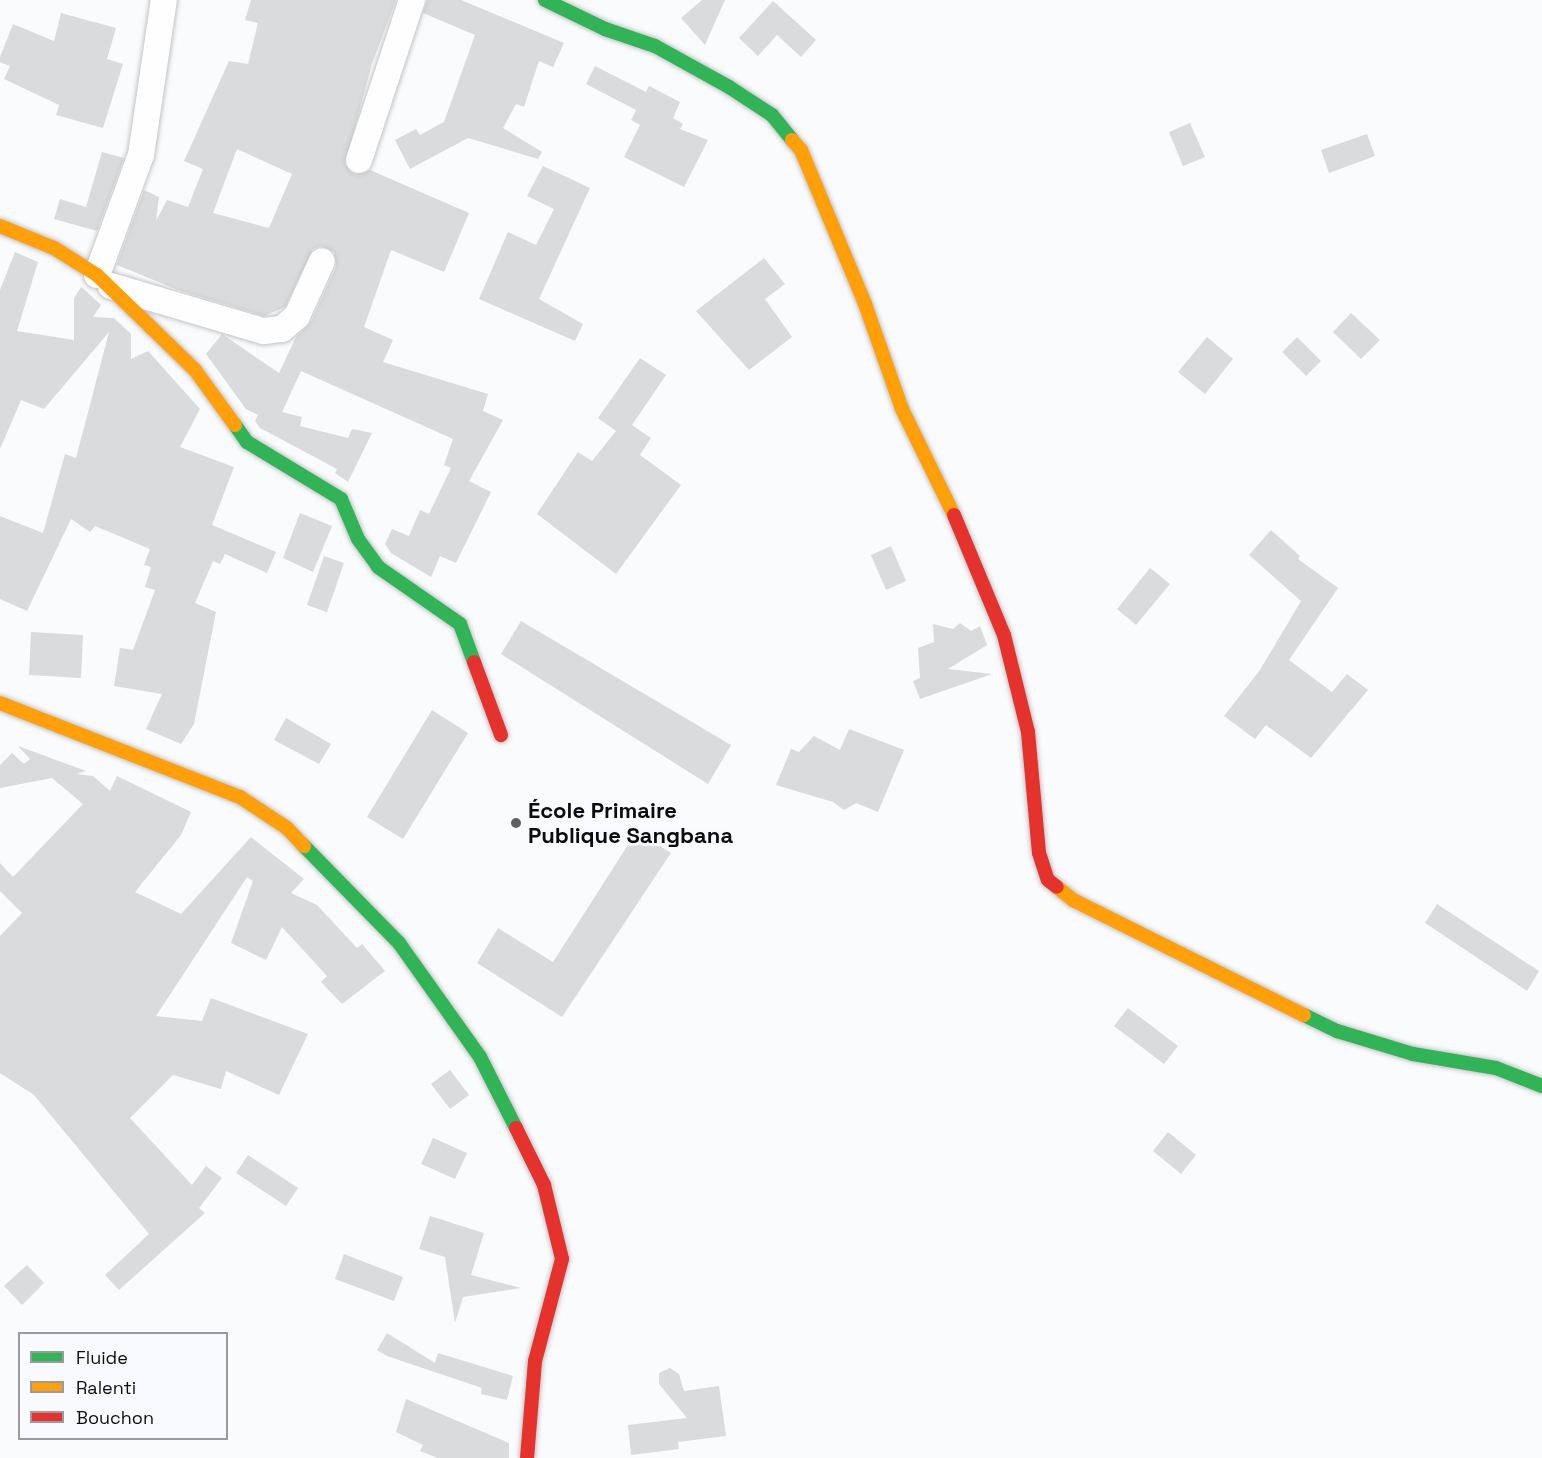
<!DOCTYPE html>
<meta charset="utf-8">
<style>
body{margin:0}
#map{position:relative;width:1542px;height:1458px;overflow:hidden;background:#f9fbfd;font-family:"Space Grotesk",sans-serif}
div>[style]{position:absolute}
.building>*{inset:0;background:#d9dbdd}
.roads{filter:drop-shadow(0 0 2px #c3c4c6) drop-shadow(0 0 2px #c3c4c6)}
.street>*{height:26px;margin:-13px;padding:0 13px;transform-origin:13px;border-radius:13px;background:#fefeff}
.fast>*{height:14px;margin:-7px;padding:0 7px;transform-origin:7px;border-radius:7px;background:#30b455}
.slow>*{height:14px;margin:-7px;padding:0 7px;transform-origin:7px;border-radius:7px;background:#ff9f0a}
.jam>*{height:14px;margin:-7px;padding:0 7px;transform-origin:7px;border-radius:7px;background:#e5322d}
.dots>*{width:16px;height:16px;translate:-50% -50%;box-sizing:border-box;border:3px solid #f8fafe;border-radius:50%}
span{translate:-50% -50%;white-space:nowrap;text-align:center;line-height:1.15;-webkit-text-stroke:6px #f8fafe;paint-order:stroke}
.poi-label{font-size:22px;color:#0c0c0e;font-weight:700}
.left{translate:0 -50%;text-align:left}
.legend{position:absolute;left:18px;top:1332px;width:210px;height:108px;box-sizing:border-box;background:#f8fafe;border:2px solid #9a9b9e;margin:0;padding:8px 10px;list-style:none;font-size:18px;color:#0c0c0e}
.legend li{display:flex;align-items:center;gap:12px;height:30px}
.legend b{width:30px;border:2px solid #9a9b9e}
</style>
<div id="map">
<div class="building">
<i style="clip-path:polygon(evenodd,251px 0,396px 0,372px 64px,345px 164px,354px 174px,370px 170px,469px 213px,444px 272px,391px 250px,364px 327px,393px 340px,383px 362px,488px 394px,483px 411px,503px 420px,469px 481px,491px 492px,456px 563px,440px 556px,431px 577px,391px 553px,385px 544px,392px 529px,409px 536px,420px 510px,429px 514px,451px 468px,444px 465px,453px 439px,301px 371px,282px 412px,302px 417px,300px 426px,348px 438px,352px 429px,372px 433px,348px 482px,335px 473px,337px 469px,260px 428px,255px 421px,258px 415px,246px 409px,206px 354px,222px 334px,279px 373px,296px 337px,311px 322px,336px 267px,334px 252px,321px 246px,313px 249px,285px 307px,264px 316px,178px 290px,117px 265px,144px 190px,159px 197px,156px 221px,167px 200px,188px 207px,203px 169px,184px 161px,229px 61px,248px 64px,258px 23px,245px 20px,251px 0,237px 149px,292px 174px,269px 228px,213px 213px,237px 149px)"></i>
<i style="clip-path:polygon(427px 0,461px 0,564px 43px,553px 67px,539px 61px,524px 107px,516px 104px,503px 128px,542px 152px,538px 159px,468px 138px,410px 169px,395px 140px,416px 129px,420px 135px,444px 122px,475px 35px,423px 13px)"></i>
<i style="clip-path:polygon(702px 0,725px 0,705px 45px,681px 18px)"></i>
<i style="clip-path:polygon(773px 1px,816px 40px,801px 57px,777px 35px,758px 56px,739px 38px)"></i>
<i style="clip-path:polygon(61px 13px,116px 28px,107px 59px,123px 64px,103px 128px,56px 115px,59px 105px,4px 79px,10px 66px,0 62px,0 57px,13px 24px,54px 41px)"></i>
<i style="clip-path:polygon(595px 66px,646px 92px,649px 86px,680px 102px,673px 118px,683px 124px,680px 129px,708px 140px,684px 187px,624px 157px,640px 125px,631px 120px,636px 110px,586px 84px)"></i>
<i style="clip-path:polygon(1190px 123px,1205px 157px,1183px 166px,1169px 132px)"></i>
<i style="clip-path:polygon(1367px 134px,1375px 156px,1329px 173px,1321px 150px)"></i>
<i style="clip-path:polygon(102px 152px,124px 158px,97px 231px,54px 219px,60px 199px,86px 207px)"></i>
<i style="clip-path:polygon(543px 166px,590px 188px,539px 299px,583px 324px,575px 341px,479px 299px,508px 232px,536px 245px,554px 209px,527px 196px)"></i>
<i style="clip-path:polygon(15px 252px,38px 262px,17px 331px,74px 340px,74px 298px,81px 287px,85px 290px,101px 305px,93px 317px,114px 318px,131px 334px,131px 359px,148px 351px,200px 409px,180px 447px,234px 467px,212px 525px,276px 552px,267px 573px,225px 554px,220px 564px,213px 561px,195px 603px,216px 612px,194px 724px,181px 744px,146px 729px,162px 694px,114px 686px,120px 648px,133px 650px,155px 590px,145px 587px,151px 567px,144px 565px,150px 549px,95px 526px,90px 532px,71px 519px,27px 611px,0 599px,0 516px,43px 533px,65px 454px,76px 458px,109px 332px,44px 409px,21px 400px,0 449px,0 290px)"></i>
<i style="clip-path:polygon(764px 258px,785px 284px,765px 299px,792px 337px,749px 370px,696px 311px)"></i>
<i style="clip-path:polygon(1351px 313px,1380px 340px,1361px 359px,1333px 332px)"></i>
<i style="clip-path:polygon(1207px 337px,1233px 359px,1205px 394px,1178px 372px)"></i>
<i style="clip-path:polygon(1297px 337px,1321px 361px,1306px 376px,1282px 352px)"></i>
<i style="clip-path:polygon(640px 358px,666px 375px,632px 425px,651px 438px,640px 455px,681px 485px,616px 574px,537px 514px,578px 452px,592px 461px,616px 431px,598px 418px)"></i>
<i style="clip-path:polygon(300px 513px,332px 526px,313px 572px,283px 558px)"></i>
<i style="clip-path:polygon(1271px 530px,1300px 556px,1298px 559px,1338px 588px,1289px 660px,1332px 692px,1347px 674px,1368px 690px,1311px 758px,1266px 725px,1255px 739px,1224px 716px,1260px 670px,1301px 601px,1249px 555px)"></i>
<i style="clip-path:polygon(891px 546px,906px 581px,886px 590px,871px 555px)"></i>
<i style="clip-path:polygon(324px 556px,344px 563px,327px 612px,307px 605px)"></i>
<i style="clip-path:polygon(1150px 568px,1170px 584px,1136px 625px,1117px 609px)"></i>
<i style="clip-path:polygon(521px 621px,731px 745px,708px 784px,501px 654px)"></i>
<i style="clip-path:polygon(960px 623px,971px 631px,980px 626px,987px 645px,948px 669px,992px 674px,920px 699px,913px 681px,920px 678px,918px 648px,934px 642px,933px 624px,953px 629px)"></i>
<i style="clip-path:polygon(31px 632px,83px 635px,81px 678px,29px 675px)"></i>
<i style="clip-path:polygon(432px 710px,468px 733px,403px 839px,367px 817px)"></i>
<i style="clip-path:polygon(286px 718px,331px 744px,319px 764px,274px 740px)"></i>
<i style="clip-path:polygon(849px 729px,904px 750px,878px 812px,856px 803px,844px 810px,833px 802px,776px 785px,791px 749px,799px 752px,814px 736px,840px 750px)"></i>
<i style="clip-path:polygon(18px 746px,86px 771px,76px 774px,93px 776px,110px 791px,117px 776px,191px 812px,181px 835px,135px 892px,181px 914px,251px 837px,304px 879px,291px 893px,317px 905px,357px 948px,362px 944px,385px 971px,342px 1004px,321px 982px,327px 976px,282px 927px,266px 960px,231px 943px,253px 881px,247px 877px,156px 1016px,202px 1021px,211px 998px,308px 1034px,279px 1095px,226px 1071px,221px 1089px,173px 1075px,130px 1118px,192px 1185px,206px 1166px,222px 1178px,199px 1208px,205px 1213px,119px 1290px,105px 1275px,149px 1234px,34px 1095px,0 1073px,0 936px,22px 913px,0 891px,0 863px,13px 877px,83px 804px,52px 778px,0 788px,0 765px,12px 753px,24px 764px,30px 759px)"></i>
<i style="clip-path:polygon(637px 831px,671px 853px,562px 1017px,477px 963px,498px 928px,553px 962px)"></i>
<i style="clip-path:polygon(1437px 904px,1539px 971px,1527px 991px,1425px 923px)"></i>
<i style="clip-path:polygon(1128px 1008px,1178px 1046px,1164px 1064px,1114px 1026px)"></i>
<i style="clip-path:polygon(450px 1070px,469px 1095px,450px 1109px,431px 1084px)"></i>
<i style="clip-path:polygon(1168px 1132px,1196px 1155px,1181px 1174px,1153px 1151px)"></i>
<i style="clip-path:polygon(433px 1138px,467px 1153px,455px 1179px,421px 1164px)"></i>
<i style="clip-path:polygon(248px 1155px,298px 1188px,286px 1206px,236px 1173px)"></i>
<i style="clip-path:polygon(430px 1216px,484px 1233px,471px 1275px,521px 1288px,463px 1297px,455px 1323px,445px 1257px,419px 1249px)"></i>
<i style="clip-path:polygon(344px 1254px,403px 1277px,394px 1301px,335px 1279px)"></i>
<i style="clip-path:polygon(27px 1265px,44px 1283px,22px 1305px,4px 1286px)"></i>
<i style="clip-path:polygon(387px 1333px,435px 1363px,438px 1353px,513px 1376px,507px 1400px,481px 1394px,482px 1388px,387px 1356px,377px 1350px)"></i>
<i style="clip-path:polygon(670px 1368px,679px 1374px,684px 1391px,719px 1386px,726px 1436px,678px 1442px,679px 1449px,631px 1455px,628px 1425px,687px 1418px,659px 1384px,659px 1373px)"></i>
<i style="clip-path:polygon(406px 1399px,509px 1443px,509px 1458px,438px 1458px,420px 1451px,423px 1445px,396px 1432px)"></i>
</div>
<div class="roads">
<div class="street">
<i style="left:359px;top:160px;width:169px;rotate:-71.7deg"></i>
<i style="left:97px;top:275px;width:128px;rotate:-69.9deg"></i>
<i style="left:141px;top:155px;width:157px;rotate:-81.6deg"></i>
<i style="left:111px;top:286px;width:159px;rotate:16.5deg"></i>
<i style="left:263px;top:331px;width:19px;rotate:-6deg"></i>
<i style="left:282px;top:329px;width:20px;rotate:-41deg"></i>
<i style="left:297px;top:316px;width:60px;rotate:-65.6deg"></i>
</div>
<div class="fast">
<i style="left:545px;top:0;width:67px;rotate:25.8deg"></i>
<i style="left:605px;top:29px;width:53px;rotate:18.8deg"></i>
<i style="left:655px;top:46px;width:85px;rotate:29deg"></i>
<i style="left:729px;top:87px;width:51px;rotate:33.1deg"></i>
<i style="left:772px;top:115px;width:32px;rotate:51deg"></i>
<i style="left:235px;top:425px;width:21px;rotate:55deg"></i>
<i style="left:247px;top:442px;width:110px;rotate:31.2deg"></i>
<i style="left:341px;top:499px;width:43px;rotate:67deg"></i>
<i style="left:358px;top:539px;width:34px;rotate:54deg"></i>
<i style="left:378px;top:567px;width:100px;rotate:34.8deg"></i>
<i style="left:460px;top:624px;width:40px;rotate:69.8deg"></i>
<i style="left:304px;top:846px;width:136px;rotate:45.6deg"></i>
<i style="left:399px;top:943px;width:140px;rotate:54.6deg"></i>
<i style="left:480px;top:1057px;width:80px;rotate:63.1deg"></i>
<i style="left:1304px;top:1015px;width:37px;rotate:26deg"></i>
<i style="left:1337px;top:1031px;width:79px;rotate:16.8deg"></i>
<i style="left:1413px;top:1054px;width:84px;rotate:9.6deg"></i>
<i style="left:1496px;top:1068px;width:49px;rotate:21.4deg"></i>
</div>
<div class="slow">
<i style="left:792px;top:140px;width:13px;rotate:48deg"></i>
<i style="left:801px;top:150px;width:167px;rotate:67.4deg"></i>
<i style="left:865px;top:304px;width:111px;rotate:70.6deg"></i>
<i style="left:902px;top:409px;width:118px;rotate:63.9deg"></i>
<i style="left:0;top:226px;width:58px;rotate:22.2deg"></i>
<i style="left:54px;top:248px;width:51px;rotate:32.1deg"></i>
<i style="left:97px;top:275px;width:136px;rotate:44.1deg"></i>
<i style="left:195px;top:370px;width:68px;rotate:54deg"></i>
<i style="left:0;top:703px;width:258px;rotate:21.4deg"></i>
<i style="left:240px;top:797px;width:56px;rotate:33.4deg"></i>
<i style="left:287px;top:828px;width:25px;rotate:47deg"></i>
<i style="left:1057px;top:887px;width:21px;rotate:39deg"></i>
<i style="left:1073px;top:900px;width:258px;rotate:26.5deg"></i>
</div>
<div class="jam">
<i style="left:954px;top:515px;width:130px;rotate:67.4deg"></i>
<i style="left:1004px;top:635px;width:100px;rotate:76.1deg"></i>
<i style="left:1028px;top:732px;width:121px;rotate:84.8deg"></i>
<i style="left:1039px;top:853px;width:28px;rotate:72deg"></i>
<i style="left:1048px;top:880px;width:11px;rotate:38deg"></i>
<i style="left:474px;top:662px;width:78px;rotate:69.7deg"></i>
<i style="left:516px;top:1128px;width:64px;rotate:63.8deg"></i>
<i style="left:544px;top:1185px;width:76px;rotate:76.3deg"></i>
<i style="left:562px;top:1259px;width:106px;rotate:104.8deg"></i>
<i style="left:535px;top:1361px;width:97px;rotate:94.7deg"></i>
</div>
</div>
<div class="dots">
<i style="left:516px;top:823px;background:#5f6062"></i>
</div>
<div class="poi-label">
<span class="left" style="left:528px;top:823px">École Primaire<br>Publique Sangbana</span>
</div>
<ul class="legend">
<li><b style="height:8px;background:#30b455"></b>Fluide</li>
<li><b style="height:8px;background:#ff9f0a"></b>Ralenti</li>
<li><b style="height:8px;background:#e5322d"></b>Bouchon</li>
</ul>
</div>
